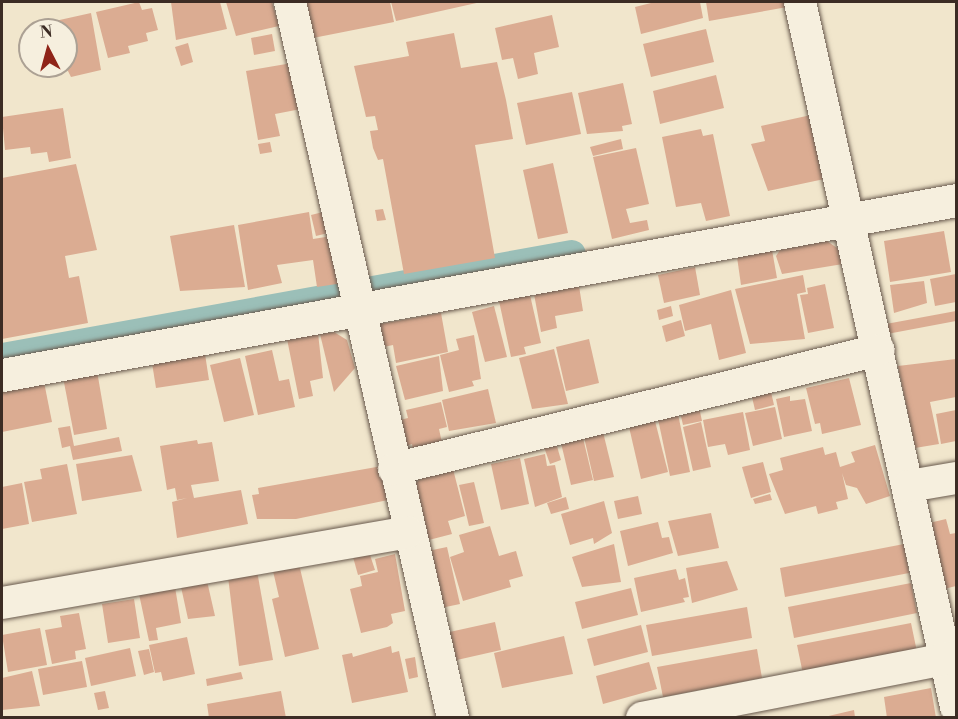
<!DOCTYPE html>
<style>
body{margin:0}
#map{position:relative;width:958px;height:719px;overflow:hidden;background:#f1e6cc;font-family:"Libre Bodoni",serif}
div>[style]{position:absolute}
.canal>*{height:28px;margin:-14px;padding:0 14px;transform-origin:14px;border-radius:14px;background:#9bbfb8}
.building>*{inset:0;background:#dbac92}
.roads{filter:drop-shadow(0 0 2px #695a4e) drop-shadow(0 0 2px #695a4e)}
.minor>*{height:32px;margin:-16px;padding:0 16px;transform-origin:16px;border-radius:16px;background:#f6efde}
.tertiary>*{height:33px;margin:-16.5px;padding:0 16.5px;transform-origin:16.5px;border-radius:16.5px;background:#f6efde}
span{translate:-50% -50%;white-space:nowrap;text-align:center;line-height:1.15;-webkit-text-stroke:5px #f6efde;paint-order:stroke}
.frame{position:absolute;inset:0;border:3px solid #3c2c24;pointer-events:none}
.north{position:absolute;left:18px;top:18px;width:60px;height:60px;box-sizing:border-box;background:#f6efde;border:2px solid #aca194;border-radius:50%;rotate:354deg;font-size:16px;font-weight:700;line-height:24px;text-align:center;color:#3c2c24}
.north::after{content:'';display:block;margin:auto;width:21px;height:27px;background:#8f2418;clip-path:polygon(50% 0,100% 100%,50% 72%,0 100%)}
</style>
<div id="map">
<div class="canal">
<i style="left:2px;top:357px;width:579px;rotate:-10.24deg"></i>
</div>
<div class="building">
<i style="clip-path:polygon(139px 2px,142px 10px,152px 8px,158px 30px,146px 33px,148px 41px,128px 46px,130px 53px,108px 58px,96px 12px)"></i>
<i style="clip-path:polygon(171px 2px,220px 2px,227px 29px,176px 40px)"></i>
<i style="clip-path:polygon(226px 2px,272px 2px,279px 26px,236px 36px)"></i>
<i style="clip-path:polygon(305px 2px,390px 2px,394px 22px,313px 38px)"></i>
<i style="clip-path:polygon(391px 2px,481px 2px,396px 21px)"></i>
<i style="clip-path:polygon(655px 2px,700px 2px,703px 18px,641px 34px,635px 7px)"></i>
<i style="clip-path:polygon(706px 2px,793px 2px,793px 6px,709px 21px)"></i>
<i style="clip-path:polygon(91px 13px,101px 70px,71px 77px,66px 67px,66px 30px,57px 30px,55px 21px)"></i>
<i style="clip-path:polygon(552px 15px,559px 47px,534px 53px,538px 74px,518px 79px,513px 58px,502px 60px,495px 28px)"></i>
<i style="clip-path:polygon(706px 29px,714px 62px,651px 77px,643px 44px)"></i>
<i style="clip-path:polygon(454px 33px,461px 68px,497px 62px,506px 100px,513px 139px,475px 145px,495px 258px,404px 274px,383px 159px,378px 160px,373px 148px,370px 131px,378px 130px,375px 116px,366px 117px,354px 66px,409px 56px,406px 42px)"></i>
<i style="clip-path:polygon(272px 34px,275px 51px,254px 55px,251px 38px)"></i>
<i style="clip-path:polygon(188px 43px,193px 62px,181px 66px,175px 47px)"></i>
<i style="clip-path:polygon(292px 63px,301px 109px,275px 114px,280px 136px,258px 140px,246px 71px)"></i>
<i style="clip-path:polygon(716px 75px,724px 108px,660px 124px,653px 91px)"></i>
<i style="clip-path:polygon(623px 83px,632px 124px,622px 126px,623px 131px,587px 134px,578px 93px)"></i>
<i style="clip-path:polygon(572px 92px,581px 134px,526px 145px,517px 103px)"></i>
<i style="clip-path:polygon(63px 108px,71px 158px,49px 162px,47px 152px,31px 154px,30px 147px,5px 150px,2px 117px)"></i>
<i style="clip-path:polygon(811px 115px,829px 178px,768px 191px,751px 144px,765px 141px,761px 126px)"></i>
<i style="clip-path:polygon(701px 129px,703px 136px,713px 134px,730px 216px,706px 221px,701px 203px,676px 207px,662px 137px)"></i>
<i style="clip-path:polygon(621px 139px,623px 149px,593px 156px,590px 147px)"></i>
<i style="clip-path:polygon(270px 142px,272px 152px,260px 154px,258px 144px)"></i>
<i style="clip-path:polygon(636px 148px,649px 204px,626px 209px,630px 223px,647px 220px,649px 230px,612px 239px,593px 157px)"></i>
<i style="clip-path:polygon(553px 163px,568px 233px,538px 239px,523px 170px)"></i>
<i style="clip-path:polygon(76px 164px,97px 250px,65px 256px,69px 278px,79px 276px,88px 323px,2px 339px,2px 178px)"></i>
<i style="clip-path:polygon(383px 209px,386px 220px,377px 221px,375px 210px)"></i>
<i style="clip-path:polygon(327px 211px,332px 232px,316px 236px,311px 215px)"></i>
<i style="clip-path:polygon(309px 212px,313px 239px,332px 236px,343px 283px,317px 287px,313px 260px,277px 265px,282px 283px,248px 290px,238px 225px)"></i>
<i style="clip-path:polygon(234px 225px,245px 287px,180px 291px,170px 236px)"></i>
<i style="clip-path:polygon(944px 231px,951px 272px,890px 282px,884px 241px)"></i>
<i style="clip-path:polygon(827px 241px,840px 250px,843px 264px,782px 274px,776px 256px,780px 250px)"></i>
<i style="clip-path:polygon(772px 250px,777px 278px,741px 285px,737px 257px)"></i>
<i style="clip-path:polygon(695px 267px,700px 295px,664px 303px,658px 275px)"></i>
<i style="clip-path:polygon(956px 274px,956px 302px,935px 306px,930px 279px)"></i>
<i style="clip-path:polygon(803px 275px,806px 292px,797px 294px,805px 339px,750px 344px,735px 289px)"></i>
<i style="clip-path:polygon(924px 281px,927px 303px,894px 313px,890px 285px)"></i>
<i style="clip-path:polygon(825px 284px,834px 328px,808px 333px,800px 295px,808px 294px,807px 288px)"></i>
<i style="clip-path:polygon(579px 286px,583px 311px,555px 316px,557px 328px,541px 332px,534px 294px)"></i>
<i style="clip-path:polygon(731px 290px,746px 353px,719px 360px,711px 324px,685px 331px,679px 305px)"></i>
<i style="clip-path:polygon(530px 295px,541px 343px,524px 347px,526px 354px,511px 357px,499px 301px)"></i>
<i style="clip-path:polygon(494px 306px,507px 357px,485px 362px,472px 312px)"></i>
<i style="clip-path:polygon(671px 306px,673px 316px,659px 320px,657px 310px)"></i>
<i style="clip-path:polygon(956px 311px,956px 321px,887px 334px,886px 324px)"></i>
<i style="clip-path:polygon(441px 313px,448px 352px,396px 363px,393px 345px,379px 348px,375px 325px)"></i>
<i style="clip-path:polygon(681px 320px,685px 336px,666px 342px,662px 326px)"></i>
<i style="clip-path:polygon(334px 332px,347px 340px,355px 368px,334px 392px,320px 334px)"></i>
<i style="clip-path:polygon(318px 333px,323px 378px,310px 381px,313px 396px,299px 399px,287px 339px)"></i>
<i style="clip-path:polygon(474px 335px,481px 379px,472px 381px,474px 386px,449px 392px,440px 355px,459px 350px,456px 339px)"></i>
<i style="clip-path:polygon(589px 339px,599px 383px,566px 391px,556px 347px)"></i>
<i style="clip-path:polygon(554px 349px,568px 404px,532px 409px,519px 358px)"></i>
<i style="clip-path:polygon(272px 350px,279px 381px,289px 379px,295px 407px,258px 415px,245px 356px)"></i>
<i style="clip-path:polygon(205px 354px,209px 380px,156px 388px,152px 363px)"></i>
<i style="clip-path:polygon(439px 356px,443px 391px,405px 400px,396px 366px)"></i>
<i style="clip-path:polygon(240px 358px,254px 415px,224px 422px,210px 365px)"></i>
<i style="clip-path:polygon(956px 359px,956px 397px,930px 402px,939px 444px,915px 448px,898px 366px)"></i>
<i style="clip-path:polygon(97px 371px,107px 429px,74px 435px,63px 377px)"></i>
<i style="clip-path:polygon(849px 378px,861px 425px,822px 434px,820px 423px,815px 424px,806px 388px)"></i>
<i style="clip-path:polygon(44px 382px,52px 422px,2px 432px,2px 390px)"></i>
<i style="clip-path:polygon(488px 389px,496px 423px,449px 431px,442px 400px)"></i>
<i style="clip-path:polygon(771px 392px,774px 405px,755px 410px,752px 397px)"></i>
<i style="clip-path:polygon(790px 396px,790px 401px,805px 399px,812px 431px,784px 437px,776px 399px)"></i>
<i style="clip-path:polygon(441px 402px,447px 427px,439px 429px,442px 443px,413px 450px,412px 444px,402px 447px,396px 421px,408px 418px,406px 410px)"></i>
<i style="clip-path:polygon(699px 407px,702px 421px,683px 425px,680px 412px)"></i>
<i style="clip-path:polygon(775px 407px,782px 439px,753px 446px,745px 413px)"></i>
<i style="clip-path:polygon(956px 410px,956px 441px,941px 444px,936px 414px)"></i>
<i style="clip-path:polygon(743px 412px,750px 450px,728px 455px,725px 444px,708px 447px,703px 420px)"></i>
<i style="clip-path:polygon(678px 414px,690px 472px,670px 476px,658px 419px)"></i>
<i style="clip-path:polygon(655px 421px,668px 472px,641px 479px,629px 427px)"></i>
<i style="clip-path:polygon(701px 422px,711px 467px,693px 471px,683px 427px)"></i>
<i style="clip-path:polygon(70px 426px,74px 446px,119px 437px,122px 451px,73px 460px,70px 446px,62px 448px,58px 428px)"></i>
<i style="clip-path:polygon(603px 432px,614px 477px,594px 481px,584px 437px)"></i>
<i style="clip-path:polygon(583px 438px,593px 480px,571px 485px,561px 443px)"></i>
<i style="clip-path:polygon(197px 440px,198px 444px,212px 442px,219px 481px,191px 485px,194px 498px,241px 490px,248px 524px,177px 538px,172px 502px,187px 498px,177px 500px,175px 488px,167px 490px,160px 446px)"></i>
<i style="clip-path:polygon(556px 443px,561px 460px,550px 464px,544px 447px)"></i>
<i style="clip-path:polygon(875px 445px,890px 496px,866px 504px,857px 488px,846px 485px,842px 473px,848px 499px,836px 502px,838px 509px,818px 514px,816px 506px,785px 514px,769px 474px,783px 470px,780px 458px,823px 447px,825px 455px,836px 452px,840px 467px,855px 462px,851px 452px)"></i>
<i style="clip-path:polygon(545px 454px,547px 466px,555px 465px,562px 497px,535px 507px,524px 459px)"></i>
<i style="clip-path:polygon(132px 455px,142px 491px,82px 501px,76px 464px)"></i>
<i style="clip-path:polygon(520px 458px,529px 504px,501px 510px,491px 464px)"></i>
<i style="clip-path:polygon(763px 462px,771px 492px,751px 498px,742px 467px)"></i>
<i style="clip-path:polygon(67px 464px,77px 514px,32px 522px,24px 482px,42px 479px,40px 469px)"></i>
<i style="clip-path:polygon(382px 466px,388px 500px,296px 519px,257px 519px,252px 495px,259px 494px,258px 488px)"></i>
<i style="clip-path:polygon(453px 469px,465px 516px,448px 521px,452px 534px,425px 541px,411px 490px,421px 477px)"></i>
<i style="clip-path:polygon(474px 482px,484px 523px,469px 526px,459px 485px)"></i>
<i style="clip-path:polygon(22px 483px,29px 524px,2px 529px,2px 487px)"></i>
<i style="clip-path:polygon(770px 494px,772px 500px,755px 504px,753px 499px)"></i>
<i style="clip-path:polygon(638px 496px,642px 514px,618px 519px,614px 501px)"></i>
<i style="clip-path:polygon(566px 497px,569px 509px,551px 514px,547px 503px)"></i>
<i style="clip-path:polygon(604px 501px,612px 533px,594px 544px,593px 538px,570px 545px,561px 514px)"></i>
<i style="clip-path:polygon(711px 513px,719px 548px,678px 556px,668px 521px)"></i>
<i style="clip-path:polygon(946px 519px,950px 534px,956px 533px,956px 586px,944px 589px,929px 523px)"></i>
<i style="clip-path:polygon(658px 522px,662px 538px,669px 537px,673px 553px,628px 566px,620px 531px)"></i>
<i style="clip-path:polygon(490px 526px,499px 556px,516px 551px,523px 576px,509px 580px,511px 587px,463px 601px,450px 557px,464px 552px,459px 535px)"></i>
<i style="clip-path:polygon(614px 544px,621px 582px,582px 587px,572px 557px)"></i>
<i style="clip-path:polygon(904px 544px,909px 573px,785px 597px,780px 568px)"></i>
<i style="clip-path:polygon(447px 547px,460px 604px,436px 609px,423px 552px)"></i>
<i style="clip-path:polygon(369px 552px,375px 570px,358px 575px,353px 557px)"></i>
<i style="clip-path:polygon(395px 554px,405px 611px,391px 614px,393px 623px,387px 627px,361px 633px,350px 589px,362px 586px,360px 576px,378px 572px,375px 559px)"></i>
<i style="clip-path:polygon(727px 561px,738px 590px,692px 603px,686px 568px)"></i>
<i style="clip-path:polygon(299px 564px,319px 649px,285px 657px,272px 599px,279px 597px,273px 571px)"></i>
<i style="clip-path:polygon(676px 569px,679px 580px,685px 578px,689px 597px,683px 598px,685px 602px,641px 612px,634px 578px)"></i>
<i style="clip-path:polygon(257px 571px,273px 660px,239px 666px,228px 577px)"></i>
<i style="clip-path:polygon(207px 581px,215px 616px,188px 619px,181px 587px)"></i>
<i style="clip-path:polygon(911px 583px,917px 613px,794px 638px,788px 607px)"></i>
<i style="clip-path:polygon(175px 587px,181px 623px,156px 628px,158px 640px,149px 641px,139px 594px)"></i>
<i style="clip-path:polygon(631px 588px,638px 615px,582px 629px,575px 602px)"></i>
<i style="clip-path:polygon(134px 599px,140px 638px,108px 643px,102px 604px)"></i>
<i style="clip-path:polygon(747px 607px,752px 638px,652px 656px,646px 625px)"></i>
<i style="clip-path:polygon(79px 613px,86px 649px,75px 651px,76px 659px,52px 664px,45px 630px,62px 627px,60px 616px)"></i>
<i style="clip-path:polygon(495px 622px,501px 650px,448px 662px,445px 633px)"></i>
<i style="clip-path:polygon(911px 623px,917px 652px,803px 674px,797px 645px)"></i>
<i style="clip-path:polygon(641px 625px,648px 652px,594px 666px,587px 639px)"></i>
<i style="clip-path:polygon(40px 628px,47px 665px,8px 672px,2px 635px)"></i>
<i style="clip-path:polygon(564px 636px,573px 674px,502px 688px,494px 653px)"></i>
<i style="clip-path:polygon(187px 637px,195px 674px,163px 681px,161px 672px,155px 673px,149px 645px)"></i>
<i style="clip-path:polygon(391px 646px,392px 653px,399px 651px,408px 692px,352px 703px,342px 655px,352px 653px,353px 657px)"></i>
<i style="clip-path:polygon(130px 648px,136px 676px,91px 686px,85px 658px)"></i>
<i style="clip-path:polygon(149px 649px,154px 672px,144px 675px,138px 651px)"></i>
<i style="clip-path:polygon(757px 649px,762px 678px,663px 697px,657px 667px)"></i>
<i style="clip-path:polygon(415px 657px,418px 677px,409px 679px,405px 659px)"></i>
<i style="clip-path:polygon(82px 661px,87px 687px,43px 695px,38px 669px)"></i>
<i style="clip-path:polygon(649px 662px,657px 689px,603px 704px,596px 676px)"></i>
<i style="clip-path:polygon(32px 671px,40px 706px,2px 710px,2px 678px)"></i>
<i style="clip-path:polygon(241px 672px,243px 679px,207px 686px,206px 679px)"></i>
<i style="clip-path:polygon(931px 688px,936px 718px,887px 718px,884px 697px)"></i>
<i style="clip-path:polygon(105px 691px,109px 708px,98px 710px,94px 693px)"></i>
<i style="clip-path:polygon(281px 691px,286px 718px,209px 718px,207px 704px)"></i>
<i style="clip-path:polygon(854px 710px,855px 717px,864px 718px,820px 718px)"></i>
</div>
<div class="roads">
<div class="minor">
<i style="left:290px;top:2px;width:734px;rotate:77.17deg"></i>
<i style="left:800px;top:2px;width:722px;rotate:77.52deg"></i>
<i style="left:394px;top:469px;width:499px;rotate:-13.8deg"></i>
<i style="left:909px;top:486px;width:48px;rotate:-9.7deg"></i>
<i style="left:2px;top:603px;width:412px;rotate:-9.9deg"></i>
<i style="left:642px;top:718px;width:320px;rotate:-11deg"></i>
</div>
<div class="tertiary">
<i style="left:2px;top:375px;width:970px;rotate:-10.39deg"></i>
</div>
</div>
<div class="frame"></div>
<div class="north">N</div>
</div>
